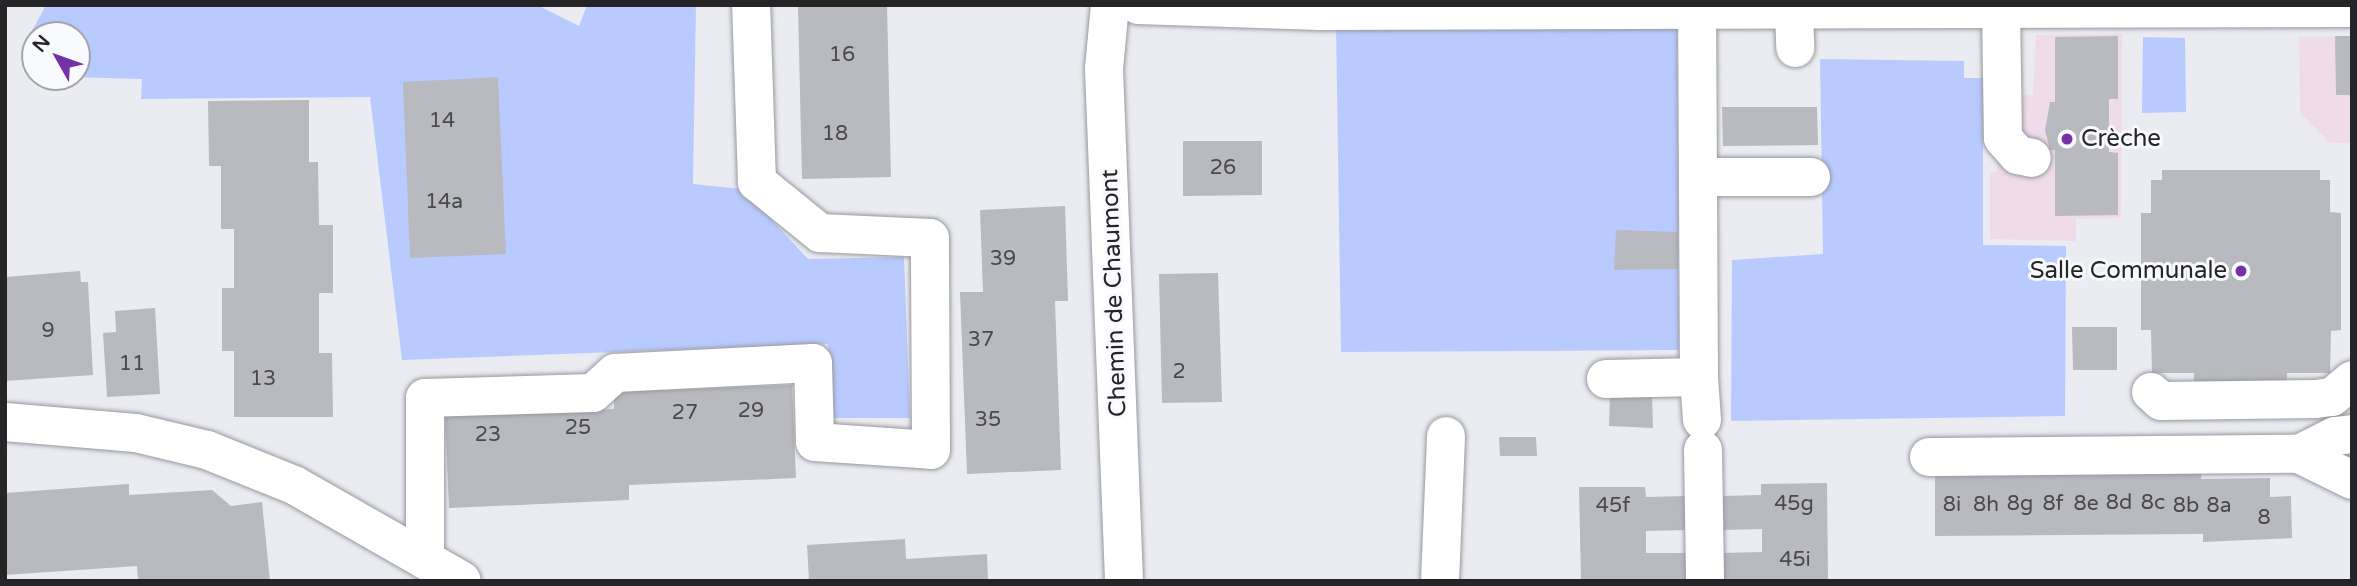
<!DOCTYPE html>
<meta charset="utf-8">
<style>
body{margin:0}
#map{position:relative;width:2357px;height:586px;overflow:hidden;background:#eaecf2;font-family:"Varela Round",sans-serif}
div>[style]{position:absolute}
.education>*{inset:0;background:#f0dbea}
.green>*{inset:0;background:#b9caff}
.building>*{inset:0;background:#b8bac0}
.roads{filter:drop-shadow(0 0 2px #97999e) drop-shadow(0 0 2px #97999e)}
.minor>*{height:38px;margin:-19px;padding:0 19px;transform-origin:19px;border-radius:19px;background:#fff}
.dots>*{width:19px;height:19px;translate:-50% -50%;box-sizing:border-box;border:4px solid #f8fafe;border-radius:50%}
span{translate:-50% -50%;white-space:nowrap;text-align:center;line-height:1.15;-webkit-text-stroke:6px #f8fafe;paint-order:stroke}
.number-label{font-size:21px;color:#4a4a4d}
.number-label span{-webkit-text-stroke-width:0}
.poi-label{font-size:24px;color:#252527}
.left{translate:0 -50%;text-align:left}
.right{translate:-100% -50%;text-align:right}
.street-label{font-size:24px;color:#252527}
.frame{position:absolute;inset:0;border:7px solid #252527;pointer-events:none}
.north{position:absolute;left:21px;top:21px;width:70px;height:70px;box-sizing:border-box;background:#f8fafe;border:2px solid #a4a5a8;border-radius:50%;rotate:310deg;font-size:19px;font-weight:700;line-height:28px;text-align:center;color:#252527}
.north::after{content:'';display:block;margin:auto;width:24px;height:32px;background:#7432a6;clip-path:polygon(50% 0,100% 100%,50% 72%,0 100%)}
</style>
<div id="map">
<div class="education">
<i style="clip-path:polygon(2122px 34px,2121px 218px,2076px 219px,2076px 241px,1990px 239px,1990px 172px,1997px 172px,1997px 163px,2016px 146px,2009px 97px,2033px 95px,2036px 35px)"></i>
<i style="clip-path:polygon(2352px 36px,2352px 143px,2330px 143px,2300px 113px,2299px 37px)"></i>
</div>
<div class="green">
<i style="clip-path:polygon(46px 5px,537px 5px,579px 26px,587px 5px,696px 5px,693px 184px,743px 189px,808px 259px,904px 257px,910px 418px,834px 418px,828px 344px,402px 360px,370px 97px,141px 99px,142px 79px,69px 77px,77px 77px,77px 35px,35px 35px,35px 59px,21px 51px)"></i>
<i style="clip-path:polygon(1336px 24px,1677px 24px,1679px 350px,1341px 352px)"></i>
<i style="clip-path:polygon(2143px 37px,2185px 38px,2186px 112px,2142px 113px)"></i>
<i style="clip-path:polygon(1820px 59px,1964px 61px,1964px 78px,1983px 78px,1983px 245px,2066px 246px,2065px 416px,1731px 421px,1732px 260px,1823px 254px)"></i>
</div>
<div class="building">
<i style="clip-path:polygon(798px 5px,887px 5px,891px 177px,802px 179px)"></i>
<i style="clip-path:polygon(2118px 36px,2118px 99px,2109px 99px,2109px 152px,2118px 153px,2118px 215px,2055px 216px,2055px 150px,2050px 150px,2045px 130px,2050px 102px,2055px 102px,2055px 37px)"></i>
<i style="clip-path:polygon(2335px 36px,2352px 36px,2352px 95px,2336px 95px)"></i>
<i style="clip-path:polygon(498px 77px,506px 254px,410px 258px,403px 82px)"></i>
<i style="clip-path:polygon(309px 100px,309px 162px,318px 162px,319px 225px,333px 225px,333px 293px,319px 293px,319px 353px,332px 353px,333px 417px,234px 417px,234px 351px,222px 351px,222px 288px,234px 288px,234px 229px,221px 229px,221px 166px,209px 166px,208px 101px)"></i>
<i style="clip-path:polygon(1722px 107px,1817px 107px,1818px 145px,1723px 146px)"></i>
<i style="clip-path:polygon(1183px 141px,1262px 141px,1262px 195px,1183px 196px)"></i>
<i style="clip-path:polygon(2162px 170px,2320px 170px,2320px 180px,2330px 180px,2330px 212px,2341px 213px,2341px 330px,2331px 331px,2330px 373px,2287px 373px,2287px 391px,2194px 392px,2194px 373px,2152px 373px,2151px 330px,2141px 330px,2141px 213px,2151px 213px,2151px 180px,2162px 180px)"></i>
<i style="clip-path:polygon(1065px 206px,1068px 301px,1055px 301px,1061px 470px,967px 474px,960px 292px,983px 292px,980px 210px)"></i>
<i style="clip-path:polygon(1616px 230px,1678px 232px,1678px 269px,1614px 270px)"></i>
<i style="clip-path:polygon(80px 271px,81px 282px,88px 282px,93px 375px,5px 381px,5px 277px)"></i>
<i style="clip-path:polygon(1218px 273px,1222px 402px,1162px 403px,1159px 274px)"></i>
<i style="clip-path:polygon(155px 308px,160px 394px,107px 397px,103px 333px,116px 332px,115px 311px)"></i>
<i style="clip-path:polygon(2072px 327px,2117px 327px,2117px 370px,2073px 370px)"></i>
<i style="clip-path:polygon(792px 385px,796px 478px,629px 485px,629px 500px,449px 508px,445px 416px,614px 409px,614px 392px)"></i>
<i style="clip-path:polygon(1652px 394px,1653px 428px,1609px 426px,1610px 395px)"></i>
<i style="clip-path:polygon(1499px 437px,1536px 437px,1537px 456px,1500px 456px)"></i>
<i style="clip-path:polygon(2202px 471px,2201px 479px,2270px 478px,2270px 497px,2291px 496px,2292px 538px,2203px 542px,2203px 534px,1935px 536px,1935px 474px)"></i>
<i style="clip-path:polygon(1827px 483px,1828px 581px,1722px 581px,1723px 553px,1762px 552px,1762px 529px,1723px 530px,1722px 496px,1761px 495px,1761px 484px)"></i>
<i style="clip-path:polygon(129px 484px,129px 495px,212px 490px,231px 506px,262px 502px,270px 581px,138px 581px,137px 566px,5px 575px,5px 493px)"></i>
<i style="clip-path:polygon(1579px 487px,1645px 487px,1646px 497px,1687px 496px,1686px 530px,1646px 531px,1646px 553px,1689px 553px,1689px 581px,1581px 581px)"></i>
<i style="clip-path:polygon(905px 539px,906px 559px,987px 554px,988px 581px,809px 581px,807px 545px)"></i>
</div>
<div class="roads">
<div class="minor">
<i style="left:1110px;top:5px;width:64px;rotate:95.4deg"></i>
<i style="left:1104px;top:69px;width:512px;rotate:87.76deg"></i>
<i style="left:1138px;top:5px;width:182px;rotate:1.9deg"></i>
<i style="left:1320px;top:11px;width:1032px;rotate:-0.17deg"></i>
<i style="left:2001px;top:10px;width:128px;rotate:89.1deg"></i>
<i style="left:2003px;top:138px;width:23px;rotate:49deg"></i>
<i style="left:2018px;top:155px;width:14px;rotate:12deg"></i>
<i style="left:1794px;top:11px;width:37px;rotate:88deg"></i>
<i style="left:1698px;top:177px;width:113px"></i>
<i style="left:1699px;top:377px;width:43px;rotate:86deg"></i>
<i style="left:1606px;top:379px;width:93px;rotate:-1.2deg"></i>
<i style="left:1699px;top:377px;width:366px;rotate:-90.3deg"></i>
<i style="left:2151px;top:392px;width:13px;rotate:42deg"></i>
<i style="left:2161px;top:401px;width:154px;rotate:-0.7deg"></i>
<i style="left:2315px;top:399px;width:17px;rotate:-7deg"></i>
<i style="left:2332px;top:397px;width:26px;rotate:-40deg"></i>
<i style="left:5px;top:422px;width:131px;rotate:4.8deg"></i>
<i style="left:136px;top:433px;width:73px;rotate:13.5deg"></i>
<i style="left:207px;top:450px;width:94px;rotate:21.9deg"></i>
<i style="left:294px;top:485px;width:193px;rotate:29.7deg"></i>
<i style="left:2352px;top:434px;width:17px;rotate:173deg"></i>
<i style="left:2335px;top:436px;width:40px;rotate:153.4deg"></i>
<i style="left:2299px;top:454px;width:59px;rotate:26.1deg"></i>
<i style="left:1703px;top:450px;width:131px;rotate:89.1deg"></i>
<i style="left:1929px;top:457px;width:370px;rotate:-0.5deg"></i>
<i style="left:425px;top:560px;width:162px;rotate:-90deg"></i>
<i style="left:425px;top:398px;width:168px;rotate:-1.7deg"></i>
<i style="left:593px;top:393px;width:30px;rotate:-42deg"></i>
<i style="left:615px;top:373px;width:198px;rotate:-2.9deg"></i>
<i style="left:813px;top:363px;width:79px;rotate:88.5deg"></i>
<i style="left:815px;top:442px;width:116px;rotate:3.9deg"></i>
<i style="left:931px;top:450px;width:212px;rotate:-90.3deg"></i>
<i style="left:930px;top:238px;width:110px;rotate:-177.4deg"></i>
<i style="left:820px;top:233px;width:81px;rotate:-141deg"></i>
<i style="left:757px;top:182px;width:177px;rotate:-91.9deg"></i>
<i style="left:1440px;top:581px;width:145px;rotate:-87.6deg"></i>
</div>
</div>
<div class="dots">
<i style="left:2067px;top:139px;background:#7432a6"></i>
<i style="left:2241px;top:271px;background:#7432a6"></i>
</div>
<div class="number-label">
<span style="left:842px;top:55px">16</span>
<span style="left:442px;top:121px">14</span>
<span style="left:835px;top:134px">18</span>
<span style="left:1223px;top:168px">26</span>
<span style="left:444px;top:202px">14a</span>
<span style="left:1003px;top:259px">39</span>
<span style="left:48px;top:331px">9</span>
<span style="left:981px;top:340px">37</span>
<span style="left:132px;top:364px">11</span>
<span style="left:1179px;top:372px">2</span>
<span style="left:263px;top:379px">13</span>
<span style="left:751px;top:411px">29</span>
<span style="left:685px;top:413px">27</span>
<span style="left:988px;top:420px">35</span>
<span style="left:578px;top:428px">25</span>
<span style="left:488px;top:435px">23</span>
<span style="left:2119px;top:503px">8d</span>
<span style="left:2153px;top:503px">8c</span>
<span style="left:1794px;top:504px">45g</span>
<span style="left:2020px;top:504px">8g</span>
<span style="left:2053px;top:504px">8f</span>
<span style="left:2086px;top:504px">8e</span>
<span style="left:1952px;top:505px">8i</span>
<span style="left:1986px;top:505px">8h</span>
<span style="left:1613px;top:506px">45f</span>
<span style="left:2186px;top:506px">8b</span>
<span style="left:2219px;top:506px">8a</span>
<span style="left:2264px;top:518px">8</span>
<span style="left:1795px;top:560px">45i</span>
</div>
<div class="poi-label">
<span class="left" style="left:2081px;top:139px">Crèche</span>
<span class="right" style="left:2227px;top:271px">Salle Communale</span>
</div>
<div class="street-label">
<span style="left:1114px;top:293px;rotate:-92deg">Chemin de Chaumont</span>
</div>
<div class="frame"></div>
<div class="north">N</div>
</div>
